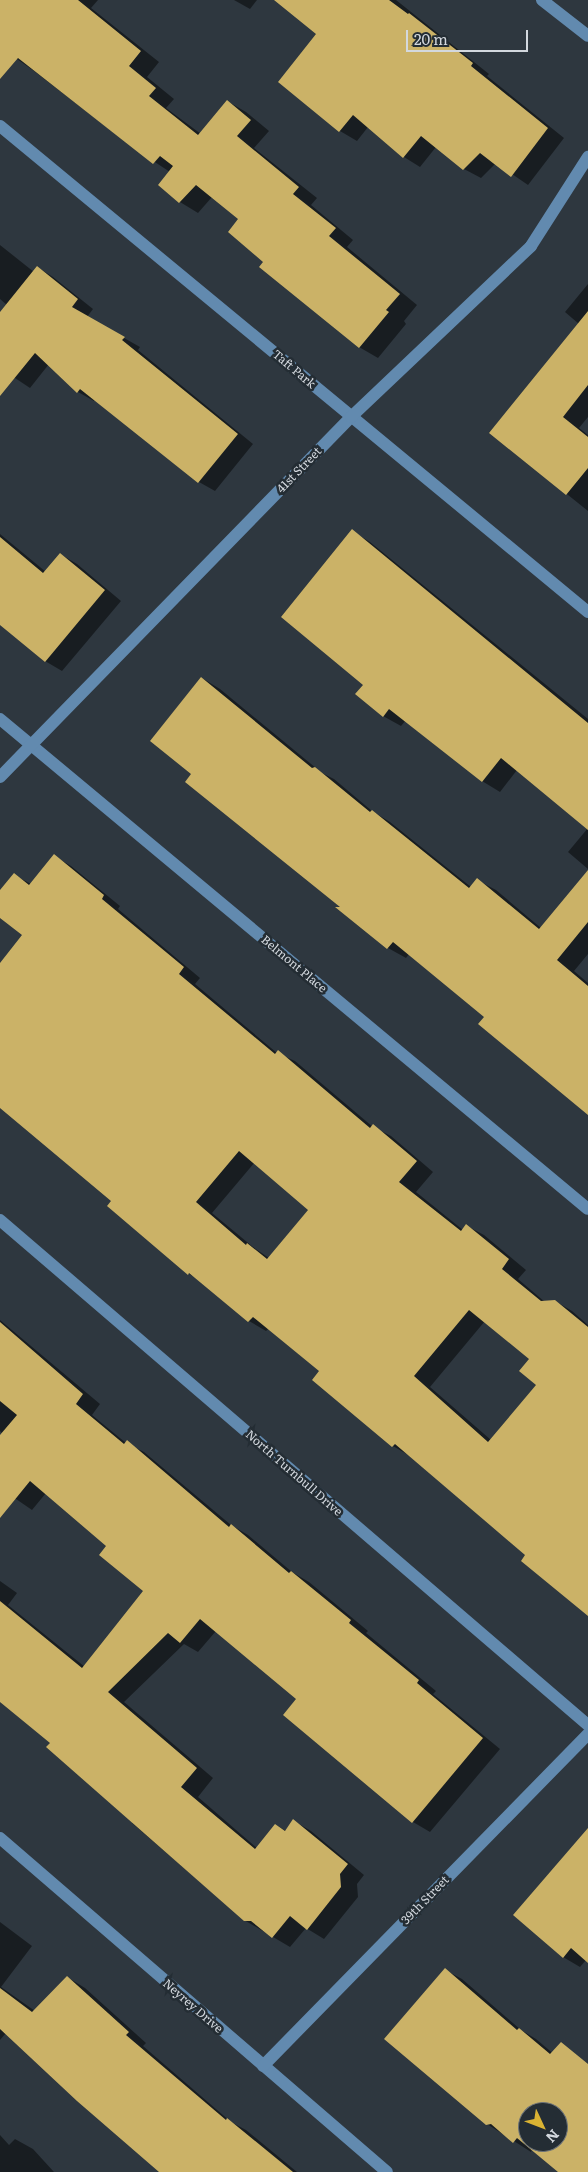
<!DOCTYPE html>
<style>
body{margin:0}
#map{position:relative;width:588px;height:2172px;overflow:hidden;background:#2e373f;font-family:Literata,serif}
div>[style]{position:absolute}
.shadow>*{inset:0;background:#0007}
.building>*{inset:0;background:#cbb267}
.minor>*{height:12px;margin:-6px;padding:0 6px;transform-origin:6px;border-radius:6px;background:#628aaf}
span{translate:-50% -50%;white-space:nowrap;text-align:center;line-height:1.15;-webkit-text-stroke:5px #242d34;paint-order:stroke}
.street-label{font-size:12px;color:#d3d8de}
.north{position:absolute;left:518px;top:2102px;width:50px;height:50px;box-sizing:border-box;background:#242d34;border:1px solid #6a7178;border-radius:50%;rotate:133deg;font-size:14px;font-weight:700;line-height:20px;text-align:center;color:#d3d8de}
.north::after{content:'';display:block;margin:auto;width:18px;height:22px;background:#dab333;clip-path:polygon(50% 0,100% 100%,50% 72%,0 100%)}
.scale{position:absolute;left:406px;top:30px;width:122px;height:22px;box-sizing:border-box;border:2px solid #d3d8de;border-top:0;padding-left:6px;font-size:15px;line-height:18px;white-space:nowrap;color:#d3d8de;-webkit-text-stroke:4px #242d34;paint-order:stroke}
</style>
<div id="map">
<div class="shadow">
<i style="clip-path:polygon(0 0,98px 0,91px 8px,159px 62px,147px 77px,174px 99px,166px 108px,201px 134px,227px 101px,246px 112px,269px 131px,254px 148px,317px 198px,311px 205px,353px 240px,347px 247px,417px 305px,404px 321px,406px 324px,378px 358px,359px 347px,265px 261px,240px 219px,212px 197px,198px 213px,180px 202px,159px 185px,170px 172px,135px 149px,34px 71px,0 47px)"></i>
<i style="clip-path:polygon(234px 0,257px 0,250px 9px)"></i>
<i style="clip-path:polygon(276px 0,396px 0,489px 74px,487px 76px,564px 138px,528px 185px,496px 163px,481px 178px,464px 169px,436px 147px,420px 167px,404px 157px,368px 127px,357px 141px,340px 131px,280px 82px,318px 34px)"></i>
<i style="clip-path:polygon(0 245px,34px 272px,37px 267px,53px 277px,93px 309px,87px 317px,140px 347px,138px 350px,253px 444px,215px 491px,199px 482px,95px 399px,94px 401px,78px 392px,49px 364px,30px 388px,0 368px,0 314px,7px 305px,0 299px)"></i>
<i style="clip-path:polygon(588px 284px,588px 417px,579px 428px,588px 435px,588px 511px,491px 433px,579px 324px,565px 312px)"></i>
<i style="clip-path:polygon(352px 531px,370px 542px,588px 719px,588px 869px,568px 852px,588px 828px,517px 770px,500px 792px,482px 781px,406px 720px,401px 726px,383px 716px,365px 685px)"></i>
<i style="clip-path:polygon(0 534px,46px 572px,60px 554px,77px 564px,121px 601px,62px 671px,45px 661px,0 624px)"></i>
<i style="clip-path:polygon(202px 678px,220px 689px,322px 773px,334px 779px,372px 811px,390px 822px,471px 887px,477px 880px,496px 890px,541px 928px,588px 871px,588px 954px,574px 971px,588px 983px,588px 1114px,485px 1017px,409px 954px,406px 958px,388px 948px,193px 774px)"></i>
<i style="clip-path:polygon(evenodd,54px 856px,71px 866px,120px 906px,118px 909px,200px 978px,195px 984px,277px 1053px,295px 1061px,373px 1127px,391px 1136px,433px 1172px,416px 1192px,463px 1230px,467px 1226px,484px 1235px,526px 1270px,518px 1279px,545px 1302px,555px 1301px,572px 1311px,588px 1325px,588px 1614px,527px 1555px,410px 1456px,393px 1446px,314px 1380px,321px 1371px,269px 1328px,266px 1331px,249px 1321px,200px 1280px,189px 1274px,109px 1205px,113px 1200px,0 1107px,0 965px,23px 935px,0 916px,0 892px,14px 875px,31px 884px,54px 856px,255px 1162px,309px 1209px,269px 1258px,253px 1247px,212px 1213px,255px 1162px,54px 856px,485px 1321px,530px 1358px,538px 1385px,491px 1440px,430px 1387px,485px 1321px)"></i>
<i style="clip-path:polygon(0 1320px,100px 1404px,92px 1415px,126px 1443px,144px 1452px,231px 1525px,248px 1535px,292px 1572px,309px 1582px,368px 1631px,366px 1633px,436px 1691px,433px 1694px,500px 1749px,430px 1832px,413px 1822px,298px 1699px,216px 1631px,198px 1652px,184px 1644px,124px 1702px,213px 1778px,198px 1797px,257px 1848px,276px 1825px,286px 1831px,294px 1821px,311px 1831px,364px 1875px,357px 1884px,358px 1897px,324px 1939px,306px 1928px,290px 1947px,244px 1920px,132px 1823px,134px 1821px,52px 1743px,0 1701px,0 1581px,17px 1593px,8px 1605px,85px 1667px,144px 1591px,108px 1546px,46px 1493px,32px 1510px,0 1488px,0 1437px,3px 1434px,0 1431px)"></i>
<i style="clip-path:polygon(588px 1830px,588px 1961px,586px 1960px,580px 1967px,563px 1957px)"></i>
<i style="clip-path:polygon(0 1922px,32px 1946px,1px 1987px,35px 2011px,67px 1977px,85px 1988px,146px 2043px,143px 2046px,231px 2122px,246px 2130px,297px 2172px,161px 2172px,6px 2033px,0 2040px)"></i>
<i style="clip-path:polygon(evenodd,445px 1970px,462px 1979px,521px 2030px,536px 2039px,588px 2083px,588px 2172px,560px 2172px,532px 2149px,531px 2152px,487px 2124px,445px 1970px,528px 2112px,558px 2112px,558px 2142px,528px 2142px,528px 2112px)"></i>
<i style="clip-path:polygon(0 2135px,9px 2145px,15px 2139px,33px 2149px,54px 2172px,0 2172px)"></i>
</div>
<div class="building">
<i style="clip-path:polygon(0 0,78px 0,141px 51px,129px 66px,156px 88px,149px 96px,198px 135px,227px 100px,251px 120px,237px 136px,299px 187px,293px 194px,336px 228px,329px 236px,400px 294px,386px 310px,389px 312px,359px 348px,259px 267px,263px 262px,228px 232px,238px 219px,196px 185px,179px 203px,158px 185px,173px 166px,160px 156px,153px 164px,18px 58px,0 79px)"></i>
<i style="clip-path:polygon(274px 0,389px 0,408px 14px,409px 13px,473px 63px,471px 66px,548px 128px,511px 177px,480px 153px,463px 170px,421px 136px,403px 158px,353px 115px,339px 132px,278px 82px,316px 34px)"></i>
<i style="clip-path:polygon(37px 266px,78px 299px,72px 307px,125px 337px,122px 340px,238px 434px,198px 483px,80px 389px,77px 393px,35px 353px,0 396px,0 312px)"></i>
<i style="clip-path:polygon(588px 311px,588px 385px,563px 417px,588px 437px,588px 468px,566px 495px,489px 433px)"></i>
<i style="clip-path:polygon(352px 529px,588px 723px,588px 830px,501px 758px,482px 782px,389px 709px,383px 717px,355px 694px,363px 685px,281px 617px)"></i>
<i style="clip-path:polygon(0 537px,43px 573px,60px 553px,105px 590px,45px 662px,0 625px)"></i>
<i style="clip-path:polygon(201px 677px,312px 768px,315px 767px,370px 812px,372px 810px,469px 888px,477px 878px,539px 929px,588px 870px,588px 922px,557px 960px,588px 986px,588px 1115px,478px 1024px,484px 1017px,393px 942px,387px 949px,335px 907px,340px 907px,185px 782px,191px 774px,150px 741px)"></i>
<i style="clip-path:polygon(evenodd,54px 854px,104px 895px,102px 899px,184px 967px,179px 974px,275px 1054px,278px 1050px,370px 1128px,373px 1124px,417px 1161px,399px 1182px,461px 1231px,466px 1224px,509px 1259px,502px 1269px,541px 1301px,555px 1300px,588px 1327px,588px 1616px,521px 1561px,525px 1555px,395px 1444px,392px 1447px,312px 1380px,319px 1371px,253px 1317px,248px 1322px,189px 1273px,188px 1275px,107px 1206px,111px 1201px,0 1108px,0 963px,22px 935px,0 918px,0 890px,14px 873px,29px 885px,54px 854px,239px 1151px,308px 1210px,267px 1259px,247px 1243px,246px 1245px,196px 1202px,239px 1151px,54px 854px,469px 1310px,529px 1359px,519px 1371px,536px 1385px,488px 1442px,414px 1376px,469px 1310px)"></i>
<i style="clip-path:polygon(0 1322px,83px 1394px,76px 1404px,124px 1444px,127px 1440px,229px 1527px,231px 1524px,289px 1573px,291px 1571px,351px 1620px,349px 1623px,419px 1680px,417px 1683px,483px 1738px,412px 1823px,283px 1715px,296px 1699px,200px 1619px,180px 1643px,168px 1633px,108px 1692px,197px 1768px,181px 1787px,255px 1849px,275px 1824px,285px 1831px,293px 1819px,348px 1864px,340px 1874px,341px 1887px,307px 1930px,290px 1916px,272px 1938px,251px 1921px,244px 1921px,46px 1747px,50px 1743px,0 1702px,0 1601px,82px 1668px,143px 1591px,99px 1555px,106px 1546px,30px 1481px,0 1518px,0 1435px,17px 1415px,0 1401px)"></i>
<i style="clip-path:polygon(588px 1828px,588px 1963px,571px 1948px,563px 1958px,513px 1915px)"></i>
<i style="clip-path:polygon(evenodd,445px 1968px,517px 2030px,519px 2028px,550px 2054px,561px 2042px,588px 2064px,588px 2172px,558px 2172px,517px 2138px,513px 2143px,491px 2124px,486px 2125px,384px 2039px,445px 1968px,528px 2112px,558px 2112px,558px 2142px,528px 2142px,528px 2112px)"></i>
<i style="clip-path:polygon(67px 1976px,129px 2032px,126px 2035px,226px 2120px,227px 2118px,293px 2172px,159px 2172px,77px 2101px,0 2029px,0 1988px,32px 2012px)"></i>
</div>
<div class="minor">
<i style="left:542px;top:0;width:58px;rotate:38deg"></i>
<i style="left:0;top:126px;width:763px;rotate:39.57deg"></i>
<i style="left:0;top:719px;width:765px;rotate:39.81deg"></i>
<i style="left:0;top:777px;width:503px;rotate:-45.73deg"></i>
<i style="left:351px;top:417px;width:248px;rotate:-43.5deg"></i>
<i style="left:531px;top:246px;width:106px;rotate:-57.4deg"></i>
<i style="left:0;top:1220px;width:775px;rotate:40.66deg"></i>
<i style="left:0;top:1838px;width:511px;rotate:40.8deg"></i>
<i style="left:263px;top:2066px;width:465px;rotate:-45.6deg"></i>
</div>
<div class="street-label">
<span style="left:294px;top:369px;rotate:40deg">Taft Park</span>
<span style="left:299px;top:470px;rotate:-46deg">41st Street</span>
<span style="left:294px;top:964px;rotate:40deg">Belmont Place</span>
<span style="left:294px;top:1473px;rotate:41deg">North Turnbull Drive</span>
<span style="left:425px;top:1900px;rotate:-46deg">39th Street</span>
<span style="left:193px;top:2006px;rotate:41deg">Neyrey Drive</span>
</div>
<div class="north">N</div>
<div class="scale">20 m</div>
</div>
